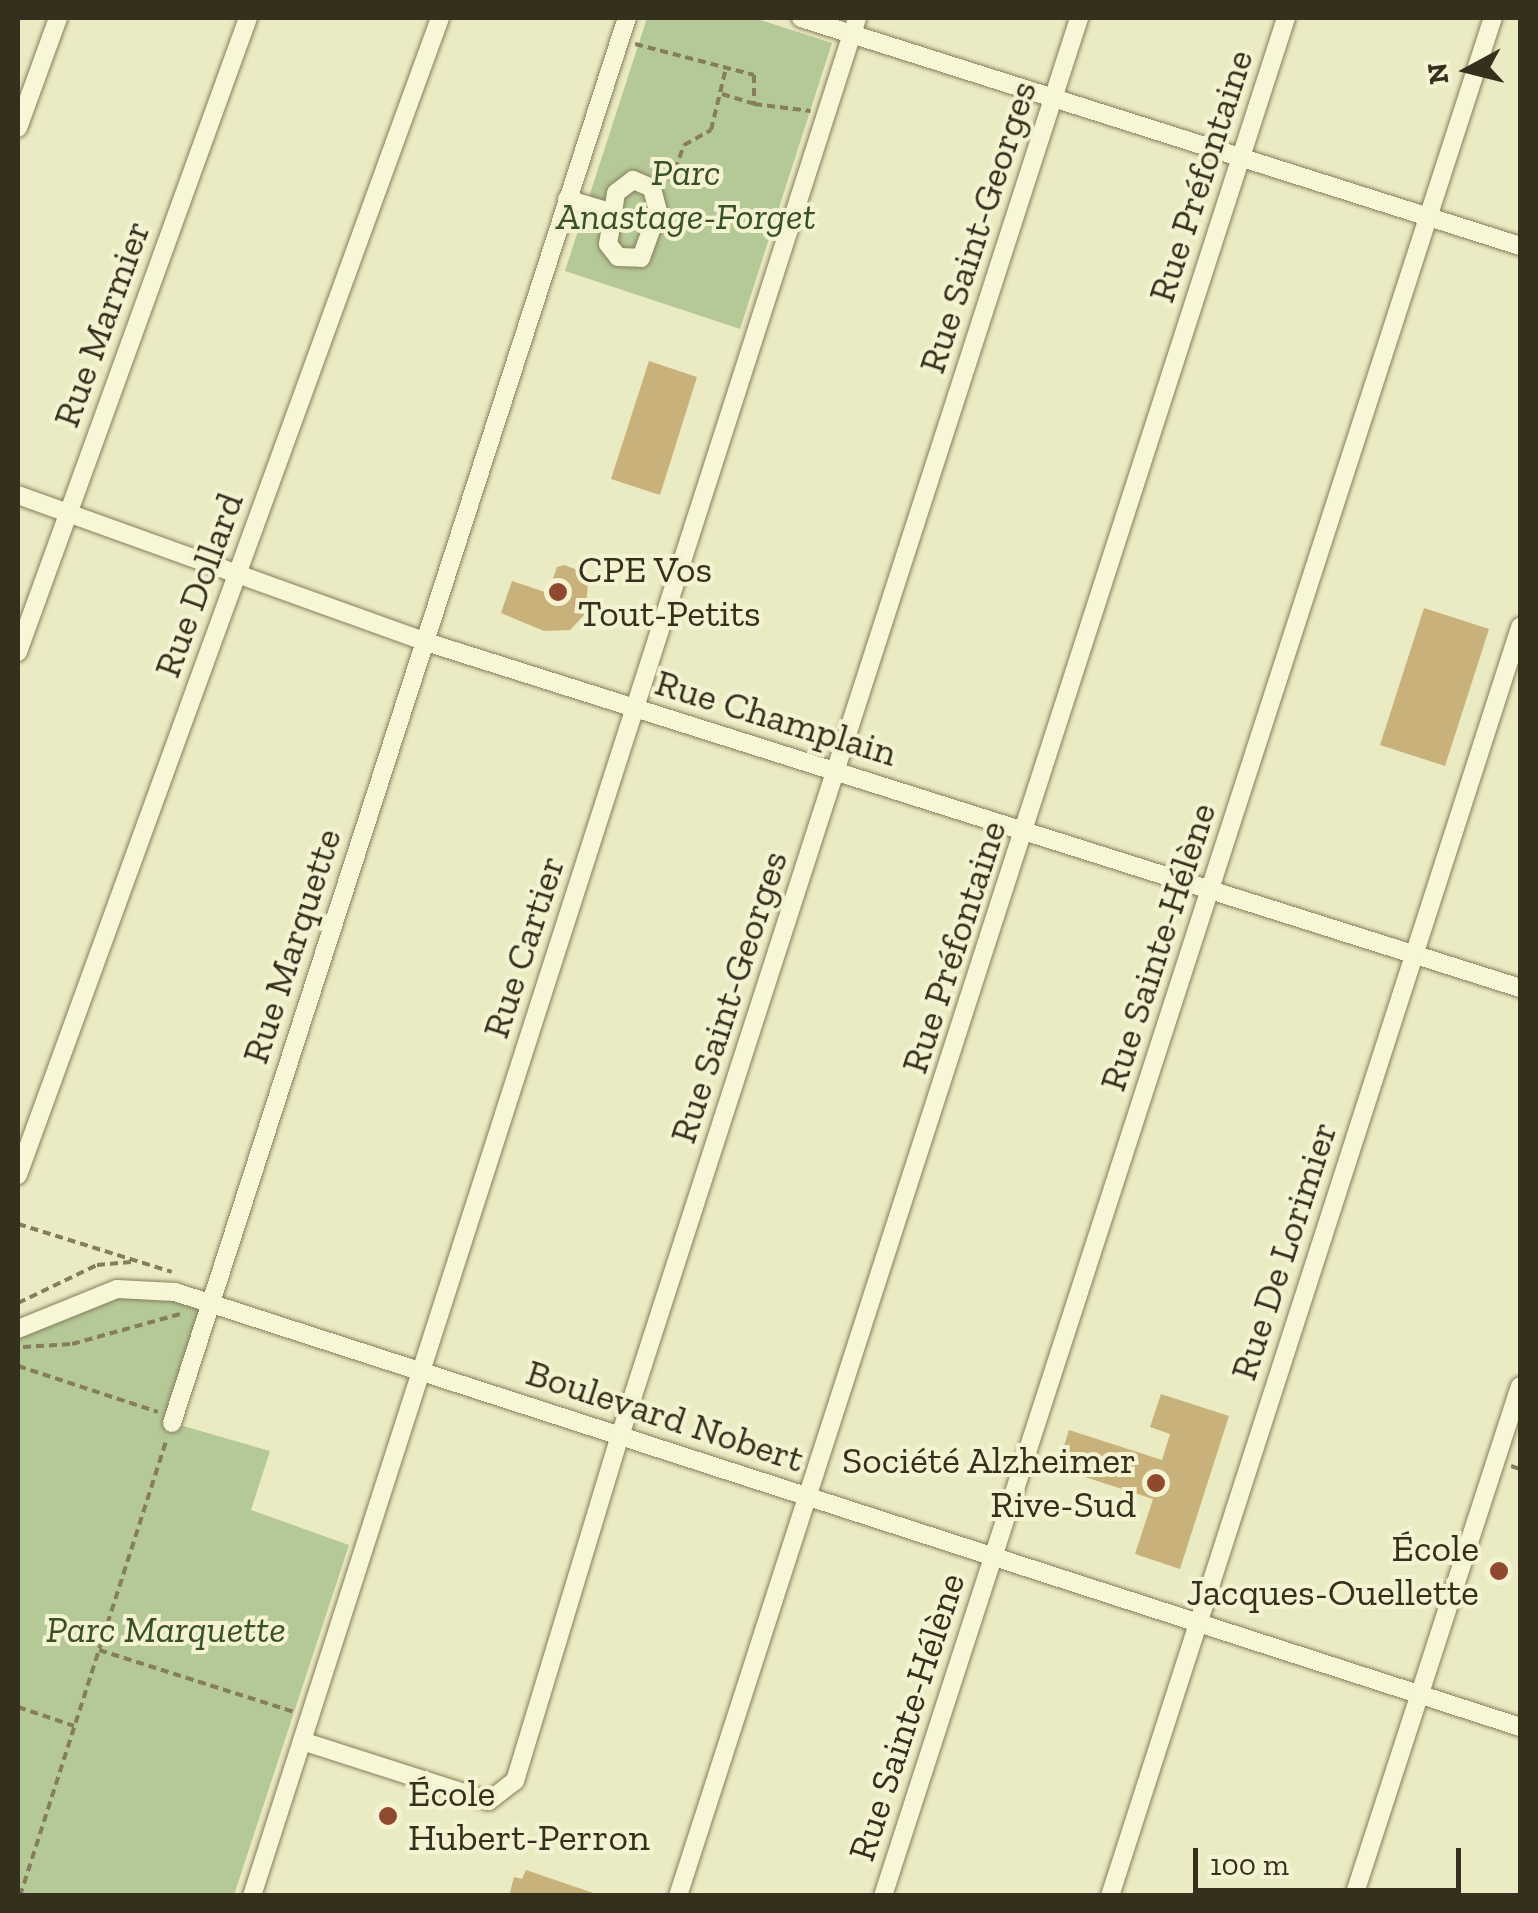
<!DOCTYPE html>
<meta charset="utf-8">
<style>
body{margin:0}
#map{position:relative;width:1538px;height:1913px;overflow:hidden;background:#ebebc3;font-family:"Zilla Slab",serif}
div>[style]{position:absolute}
.green>*{inset:0;background:#b5c997}
.building>*{inset:0;background:#c8b17b}
.path>*{height:4px;margin-top:-2px;transform-origin:0;background:repeating-linear-gradient(90deg,#857d5b 0 8px,transparent 0 13px)}
.roads{filter:drop-shadow(0 0 2px #857d5b) drop-shadow(0 0 2px #857d5b)}
.minor>*{height:18px;margin:-9px;padding:0 9px;transform-origin:9px;border-radius:9px;background:#f7f6d6}
.dots>*{width:28px;height:28px;translate:-50% -50%;box-sizing:border-box;border:5px solid #f3f3d2;border-radius:50%}
span{translate:-50% -50%;white-space:nowrap;text-align:center;line-height:1.15;-webkit-text-stroke:8px #f3f3d2;paint-order:stroke}
.park-label{font-size:38px;color:#3a5126;font-style:italic}
.street-label{font-size:38px;color:#35301e}
.poi-label{font-size:38px;color:#35301e}
.left{translate:0 -50%;text-align:left}
.right{translate:-100% -50%;text-align:right}
.frame{position:absolute;inset:0;border:20px solid #35301e;pointer-events:none}
.north{position:absolute;left:1418px;top:20px;width:100px;height:100px;-webkit-text-stroke:8px #f3f3d2;paint-order:stroke;rotate:263deg;font-size:28px;font-weight:700;line-height:40px;text-align:center;color:#35301e}
.north::after{content:'';display:block;margin:auto;width:35px;height:45px;background:#35301e;clip-path:polygon(50% 0,100% 100%,50% 72%,0 100%)}
.scale{position:absolute;left:1193px;top:1848px;width:268px;height:45px;box-sizing:border-box;border:5px solid #35301e;border-top:0;padding-left:12px;font-size:30px;line-height:35px;white-space:nowrap;color:#35301e;-webkit-text-stroke:8px #f3f3d2;paint-order:stroke}
</style>
<div id="map">
<div class="green">
<i style="clip-path:polygon(647px 18px,754px 18px,832px 43px,740px 329px,565px 271px)"></i>
<i style="clip-path:polygon(175px 1292px,212px 1304px,173px 1423px,270px 1451px,251px 1510px,349px 1545px,234px 1895px,18px 1896px,18px 1335px,105px 1298px)"></i>
</div>
<div class="building">
<i style="clip-path:polygon(649px 361px,697px 377px,660px 495px,611px 479px)"></i>
<i style="clip-path:polygon(564px 565px,589px 574px,585px 614px,570px 630px,544px 631px,501px 613px,512px 581px,548px 593px,557px 567px)"></i>
<i style="clip-path:polygon(1424px 608px,1489px 629px,1445px 766px,1380px 745px)"></i>
<i style="clip-path:polygon(1161px 1394px,1229px 1416px,1180px 1569px,1135px 1554px,1153px 1499px,1057px 1468px,1069px 1430px,1162px 1460px,1170px 1434px,1150px 1427px)"></i>
<i style="clip-path:polygon(526px 1870px,599px 1895px,598px 1896px,509px 1896px,514px 1877px,522px 1879px)"></i>
</div>
<div class="path">
<i style="left:635px;top:44px;width:123px;rotate:14.6deg"></i>
<i style="left:754px;top:75px;width:29px;rotate:90deg"></i>
<i style="left:754px;top:104px;width:57px;rotate:7deg"></i>
<i style="left:722px;top:94px;width:34px;rotate:17deg"></i>
<i style="left:670px;top:182px;width:40px;rotate:-69deg"></i>
<i style="left:684px;top:145px;width:31px;rotate:-29deg"></i>
<i style="left:711px;top:130px;width:60px;rotate:-76.4deg"></i>
<i style="left:18px;top:1224px;width:161px;rotate:17.3deg"></i>
<i style="left:18px;top:1303px;width:88px;rotate:-25.7deg"></i>
<i style="left:97px;top:1265px;width:34px;rotate:-5deg"></i>
<i style="left:23px;top:1347px;width:49px;rotate:-3.5deg"></i>
<i style="left:72px;top:1344px;width:116px;rotate:-15.5deg"></i>
<i style="left:18px;top:1366px;width:147px;rotate:18.2deg"></i>
<i style="left:1511px;top:1466px;width:9px;rotate:18deg"></i>
<i style="left:99px;top:1650px;width:206px;rotate:17.6deg"></i>
<i style="left:18px;top:1707px;width:59px;rotate:18.7deg"></i>
<i style="left:20px;top:1896px;width:481px;rotate:-72.2deg"></i>
</div>
<div class="roads">
<div class="minor">
<i style="left:801px;top:18px;width:754px;rotate:17.59deg"></i>
<i style="left:18px;top:128px;width:117px;rotate:-70deg"></i>
<i style="left:567px;top:199px;width:48px;rotate:16.9deg"></i>
<i style="left:613px;top:213px;width:31px;rotate:99deg"></i>
<i style="left:608px;top:244px;width:16px;rotate:52deg"></i>
<i style="left:618px;top:257px;width:23px;rotate:2deg"></i>
<i style="left:641px;top:258px;width:50px;rotate:-70.1deg"></i>
<i style="left:658px;top:211px;width:24px;rotate:-105deg"></i>
<i style="left:652px;top:188px;width:21px;rotate:-157deg"></i>
<i style="left:633px;top:180px;width:21px;rotate:143deg"></i>
<i style="left:616px;top:193px;width:20px;rotate:99deg"></i>
<i style="left:18px;top:495px;width:431px;rotate:19.8deg"></i>
<i style="left:423px;top:641px;width:1151px;rotate:17.55deg"></i>
<i style="left:18px;top:652px;width:674px;rotate:-70.06deg"></i>
<i style="left:18px;top:1175px;width:1232px;rotate:-69.96deg"></i>
<i style="left:18px;top:1329px;width:107px;rotate:-22deg"></i>
<i style="left:117px;top:1289px;width:58px;rotate:3deg"></i>
<i style="left:175px;top:1292px;width:1414px;rotate:17.92deg"></i>
<i style="left:172px;top:1423px;width:1477px;rotate:-72.06deg"></i>
<i style="left:302px;top:1741px;width:196px;rotate:17.8deg"></i>
<i style="left:489px;top:1801px;width:33px;rotate:-38deg"></i>
<i style="left:515px;top:1781px;width:361px;rotate:-73.1deg"></i>
<i style="left:620px;top:1436px;width:1490px;rotate:-72.06deg"></i>
<i style="left:252px;top:1896px;width:1973px;rotate:-72.14deg"></i>
<i style="left:678px;top:1896px;width:1974px;rotate:-72.06deg"></i>
<i style="left:883px;top:1896px;width:1975px;rotate:-72.01deg"></i>
<i style="left:1110px;top:1896px;width:1334px;rotate:-72.09deg"></i>
<i style="left:1354px;top:1896px;width:536px;rotate:-71.97deg"></i>
</div>
</div>
<div class="dots">
<i style="left:558px;top:592px;background:#90492e"></i>
<i style="left:1156px;top:1483px;background:#90492e"></i>
<i style="left:1499px;top:1571px;background:#90492e"></i>
<i style="left:388px;top:1816px;background:#90492e"></i>
</div>
<div class="park-label">
<span style="left:686px;top:195px">Parc<br>Anastage-Forget</span>
<span style="left:166px;top:1630px">Parc Marquette</span>
</div>
<div class="street-label">
<span style="left:1201px;top:176px;rotate:-72deg">Rue Préfontaine</span>
<span style="left:978px;top:227px;rotate:-72deg">Rue Saint-Georges</span>
<span style="left:102px;top:324px;rotate:-70deg">Rue Marmier</span>
<span style="left:199px;top:585px;rotate:-70deg">Rue Dollard</span>
<span style="left:776px;top:718px;rotate:17deg">Rue Champlain</span>
<span style="left:292px;top:946px;rotate:-72deg">Rue Marquette</span>
<span style="left:524px;top:947px;rotate:-72deg">Rue Cartier</span>
<span style="left:954px;top:947px;rotate:-72deg">Rue Préfontaine</span>
<span style="left:1158px;top:947px;rotate:-72deg">Rue Sainte-Hélène</span>
<span style="left:729px;top:997px;rotate:-72deg">Rue Saint-Georges</span>
<span style="left:1284px;top:1251px;rotate:-72deg">Rue De Lorimier</span>
<span style="left:665px;top:1416px;rotate:18deg">Boulevard Nobert</span>
<span style="left:907px;top:1717px;rotate:-72deg">Rue Sainte-Hélène</span>
</div>
<div class="poi-label">
<span class="left" style="left:578px;top:592px">CPE Vos<br>Tout-Petits</span>
<span class="right" style="left:1136px;top:1483px">Société Alzheimer<br>Rive-Sud</span>
<span class="right" style="left:1479px;top:1571px">École<br>Jacques-Ouellette</span>
<span class="left" style="left:408px;top:1816px">École<br>Hubert-Perron</span>
</div>
<div class="frame"></div>
<div class="north">N</div>
<div class="scale">100 m</div>
</div>
